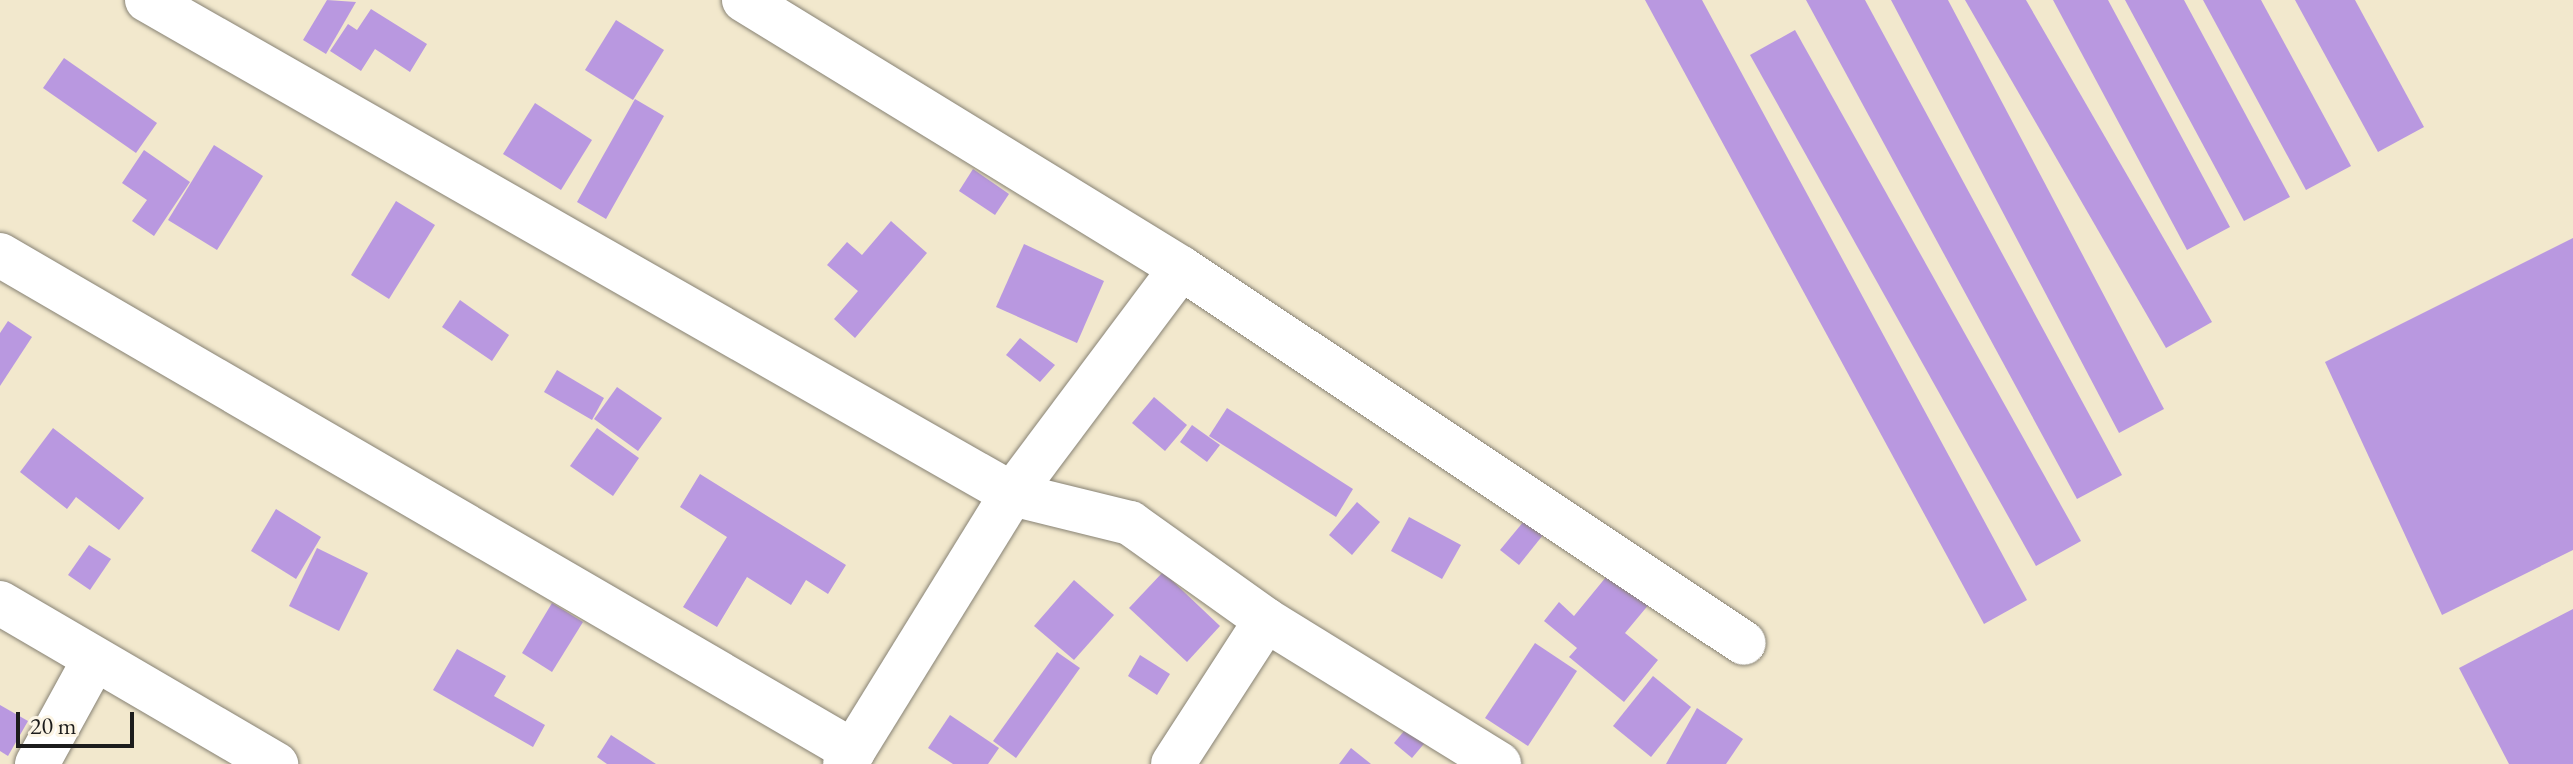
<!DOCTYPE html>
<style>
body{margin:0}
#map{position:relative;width:2573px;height:764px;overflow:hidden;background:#f2e8cd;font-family:"EB Garamond",serif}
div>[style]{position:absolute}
.building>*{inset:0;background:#b998e0}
.roads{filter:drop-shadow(0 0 2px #878274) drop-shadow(0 0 2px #878274)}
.street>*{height:44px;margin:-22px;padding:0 22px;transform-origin:22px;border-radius:22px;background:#fff}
span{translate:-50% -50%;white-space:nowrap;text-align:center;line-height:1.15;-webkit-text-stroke:6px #fcf5e5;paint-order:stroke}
.scale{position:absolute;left:16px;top:712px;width:118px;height:36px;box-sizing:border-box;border:4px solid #1c1c1c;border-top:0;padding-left:10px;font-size:24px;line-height:28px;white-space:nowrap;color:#1c1c1c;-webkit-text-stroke:6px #fcf5e5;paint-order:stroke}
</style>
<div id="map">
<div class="building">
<i style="clip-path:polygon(327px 0,356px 2px,326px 54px,303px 40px)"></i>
<i style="clip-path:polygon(1645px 0,1702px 0,2027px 600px,1984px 624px)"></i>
<i style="clip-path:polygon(1806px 0,1865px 0,2122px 475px,2077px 499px)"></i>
<i style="clip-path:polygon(1891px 0,1948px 0,2164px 409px,2119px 433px)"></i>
<i style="clip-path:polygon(1965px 0,2026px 0,2212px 322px,2166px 348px)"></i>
<i style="clip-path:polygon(2053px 0,2108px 0,2230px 227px,2187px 250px)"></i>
<i style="clip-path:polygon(2125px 0,2184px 0,2290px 197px,2244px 221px)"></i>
<i style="clip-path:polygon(2203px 0,2261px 0,2351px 166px,2306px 190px)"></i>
<i style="clip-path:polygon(2295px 0,2355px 0,2424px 127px,2378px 152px)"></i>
<i style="clip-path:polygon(371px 9px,427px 44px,410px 72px,375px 49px,361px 71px,330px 51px,348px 24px,357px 30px)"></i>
<i style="clip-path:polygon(616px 20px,664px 50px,633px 100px,585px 70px)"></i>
<i style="clip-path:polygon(1795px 30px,2081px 541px,2036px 566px,1750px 55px)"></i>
<i style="clip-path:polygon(64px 58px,157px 123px,136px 153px,43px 88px)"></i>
<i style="clip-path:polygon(635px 99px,664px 116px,606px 219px,577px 202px)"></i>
<i style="clip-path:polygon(535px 103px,592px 140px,561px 190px,503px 154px)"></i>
<i style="clip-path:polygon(214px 145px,263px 176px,217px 250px,168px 220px)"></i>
<i style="clip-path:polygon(144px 150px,190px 182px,154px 236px,132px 221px,147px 200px,122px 183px)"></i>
<i style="clip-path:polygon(973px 169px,1009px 194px,995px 215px,959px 191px)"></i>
<i style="clip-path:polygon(396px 201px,435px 225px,389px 299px,351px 275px)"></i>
<i style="clip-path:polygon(891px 221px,927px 253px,855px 338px,834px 319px,858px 291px,827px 265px,847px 242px,862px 255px)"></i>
<i style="clip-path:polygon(2573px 238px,2573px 550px,2442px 615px,2325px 362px)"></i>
<i style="clip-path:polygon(1024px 244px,1104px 281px,1077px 343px,996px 307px)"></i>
<i style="clip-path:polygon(460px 300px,509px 335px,492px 361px,442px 327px)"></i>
<i style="clip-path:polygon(8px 321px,32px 337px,0 386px,0 333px)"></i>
<i style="clip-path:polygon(1020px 338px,1055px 365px,1040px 382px,1006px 355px)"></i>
<i style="clip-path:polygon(557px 370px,604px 398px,592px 420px,544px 392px)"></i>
<i style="clip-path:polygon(617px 387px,662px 418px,638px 451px,594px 419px)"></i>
<i style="clip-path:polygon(1154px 397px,1187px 425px,1165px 451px,1132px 423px)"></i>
<i style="clip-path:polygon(1227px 408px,1353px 489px,1336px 517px,1209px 436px)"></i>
<i style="clip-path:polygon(1192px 425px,1220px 445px,1207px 462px,1180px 442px)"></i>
<i style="clip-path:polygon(53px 428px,144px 498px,119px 530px,76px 497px,67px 509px,20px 472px)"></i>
<i style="clip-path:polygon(597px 428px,639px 458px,613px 496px,570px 466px)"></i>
<i style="clip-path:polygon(700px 474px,846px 565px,828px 594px,806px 580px,791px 605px,747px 577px,717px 627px,683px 607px,727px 537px,680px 507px)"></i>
<i style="clip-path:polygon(1357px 502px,1380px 522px,1352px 555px,1329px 535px)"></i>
<i style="clip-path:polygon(276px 509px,321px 537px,296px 579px,251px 551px)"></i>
<i style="clip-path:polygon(1409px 517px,1461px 545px,1442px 579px,1391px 551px)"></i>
<i style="clip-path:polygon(1524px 521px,1543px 535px,1519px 565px,1500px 550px)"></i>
<i style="clip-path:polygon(89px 545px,111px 559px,90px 590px,68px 575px)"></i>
<i style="clip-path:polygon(317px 548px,368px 573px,339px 631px,289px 606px)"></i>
<i style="clip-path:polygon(1611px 571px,1650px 603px,1625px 633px,1658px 660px,1624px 702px,1569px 657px,1577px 648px,1544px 621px,1559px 602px,1574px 616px)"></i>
<i style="clip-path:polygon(1163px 572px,1220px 626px,1187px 662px,1129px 608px)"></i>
<i style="clip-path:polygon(1074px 580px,1114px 615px,1074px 660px,1034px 626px)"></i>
<i style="clip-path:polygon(552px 603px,583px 622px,552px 672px,522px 653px)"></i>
<i style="clip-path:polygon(2573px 609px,2573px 764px,2509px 764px,2459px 668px)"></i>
<i style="clip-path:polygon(1535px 643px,1577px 671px,1528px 746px,1485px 718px)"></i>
<i style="clip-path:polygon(457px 649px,506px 676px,494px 696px,545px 725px,533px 747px,433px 690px)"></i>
<i style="clip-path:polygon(1057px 652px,1080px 668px,1016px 758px,993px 741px)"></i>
<i style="clip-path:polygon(1140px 655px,1170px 674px,1157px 695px,1128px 676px)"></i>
<i style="clip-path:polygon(1653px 676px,1691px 707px,1651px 757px,1613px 726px)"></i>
<i style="clip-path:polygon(0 705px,28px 721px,8px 756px,0 751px)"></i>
<i style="clip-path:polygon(1697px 708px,1743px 739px,1726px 764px,1666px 764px)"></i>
<i style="clip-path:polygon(950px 715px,999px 748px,988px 764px,953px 764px,928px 748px)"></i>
<i style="clip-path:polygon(1410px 724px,1428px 739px,1412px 758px,1394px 743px)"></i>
<i style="clip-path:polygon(611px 735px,656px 764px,607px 764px,597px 757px)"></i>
<i style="clip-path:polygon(1351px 748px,1371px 764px,1339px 764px)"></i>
</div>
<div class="roads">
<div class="street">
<i style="left:147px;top:0;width:996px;rotate:29.73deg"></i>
<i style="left:1012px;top:494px;width:122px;rotate:13.8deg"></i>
<i style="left:1130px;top:523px;width:167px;rotate:35.5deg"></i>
<i style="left:1266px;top:620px;width:171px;rotate:122.9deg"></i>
<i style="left:744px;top:0;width:513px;rotate:31.52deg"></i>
<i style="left:1181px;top:268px;width:676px;rotate:33.67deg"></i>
<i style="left:0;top:255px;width:987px;rotate:30.18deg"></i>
<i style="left:0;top:603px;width:320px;rotate:30.3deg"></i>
<i style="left:1266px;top:620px;width:274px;rotate:31.7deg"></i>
<i style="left:37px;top:764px;width:119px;rotate:-61.3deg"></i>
<i style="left:845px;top:764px;width:317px;rotate:-58.3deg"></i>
<i style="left:1012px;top:494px;width:282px;rotate:-53.2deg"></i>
</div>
</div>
<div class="scale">20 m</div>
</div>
